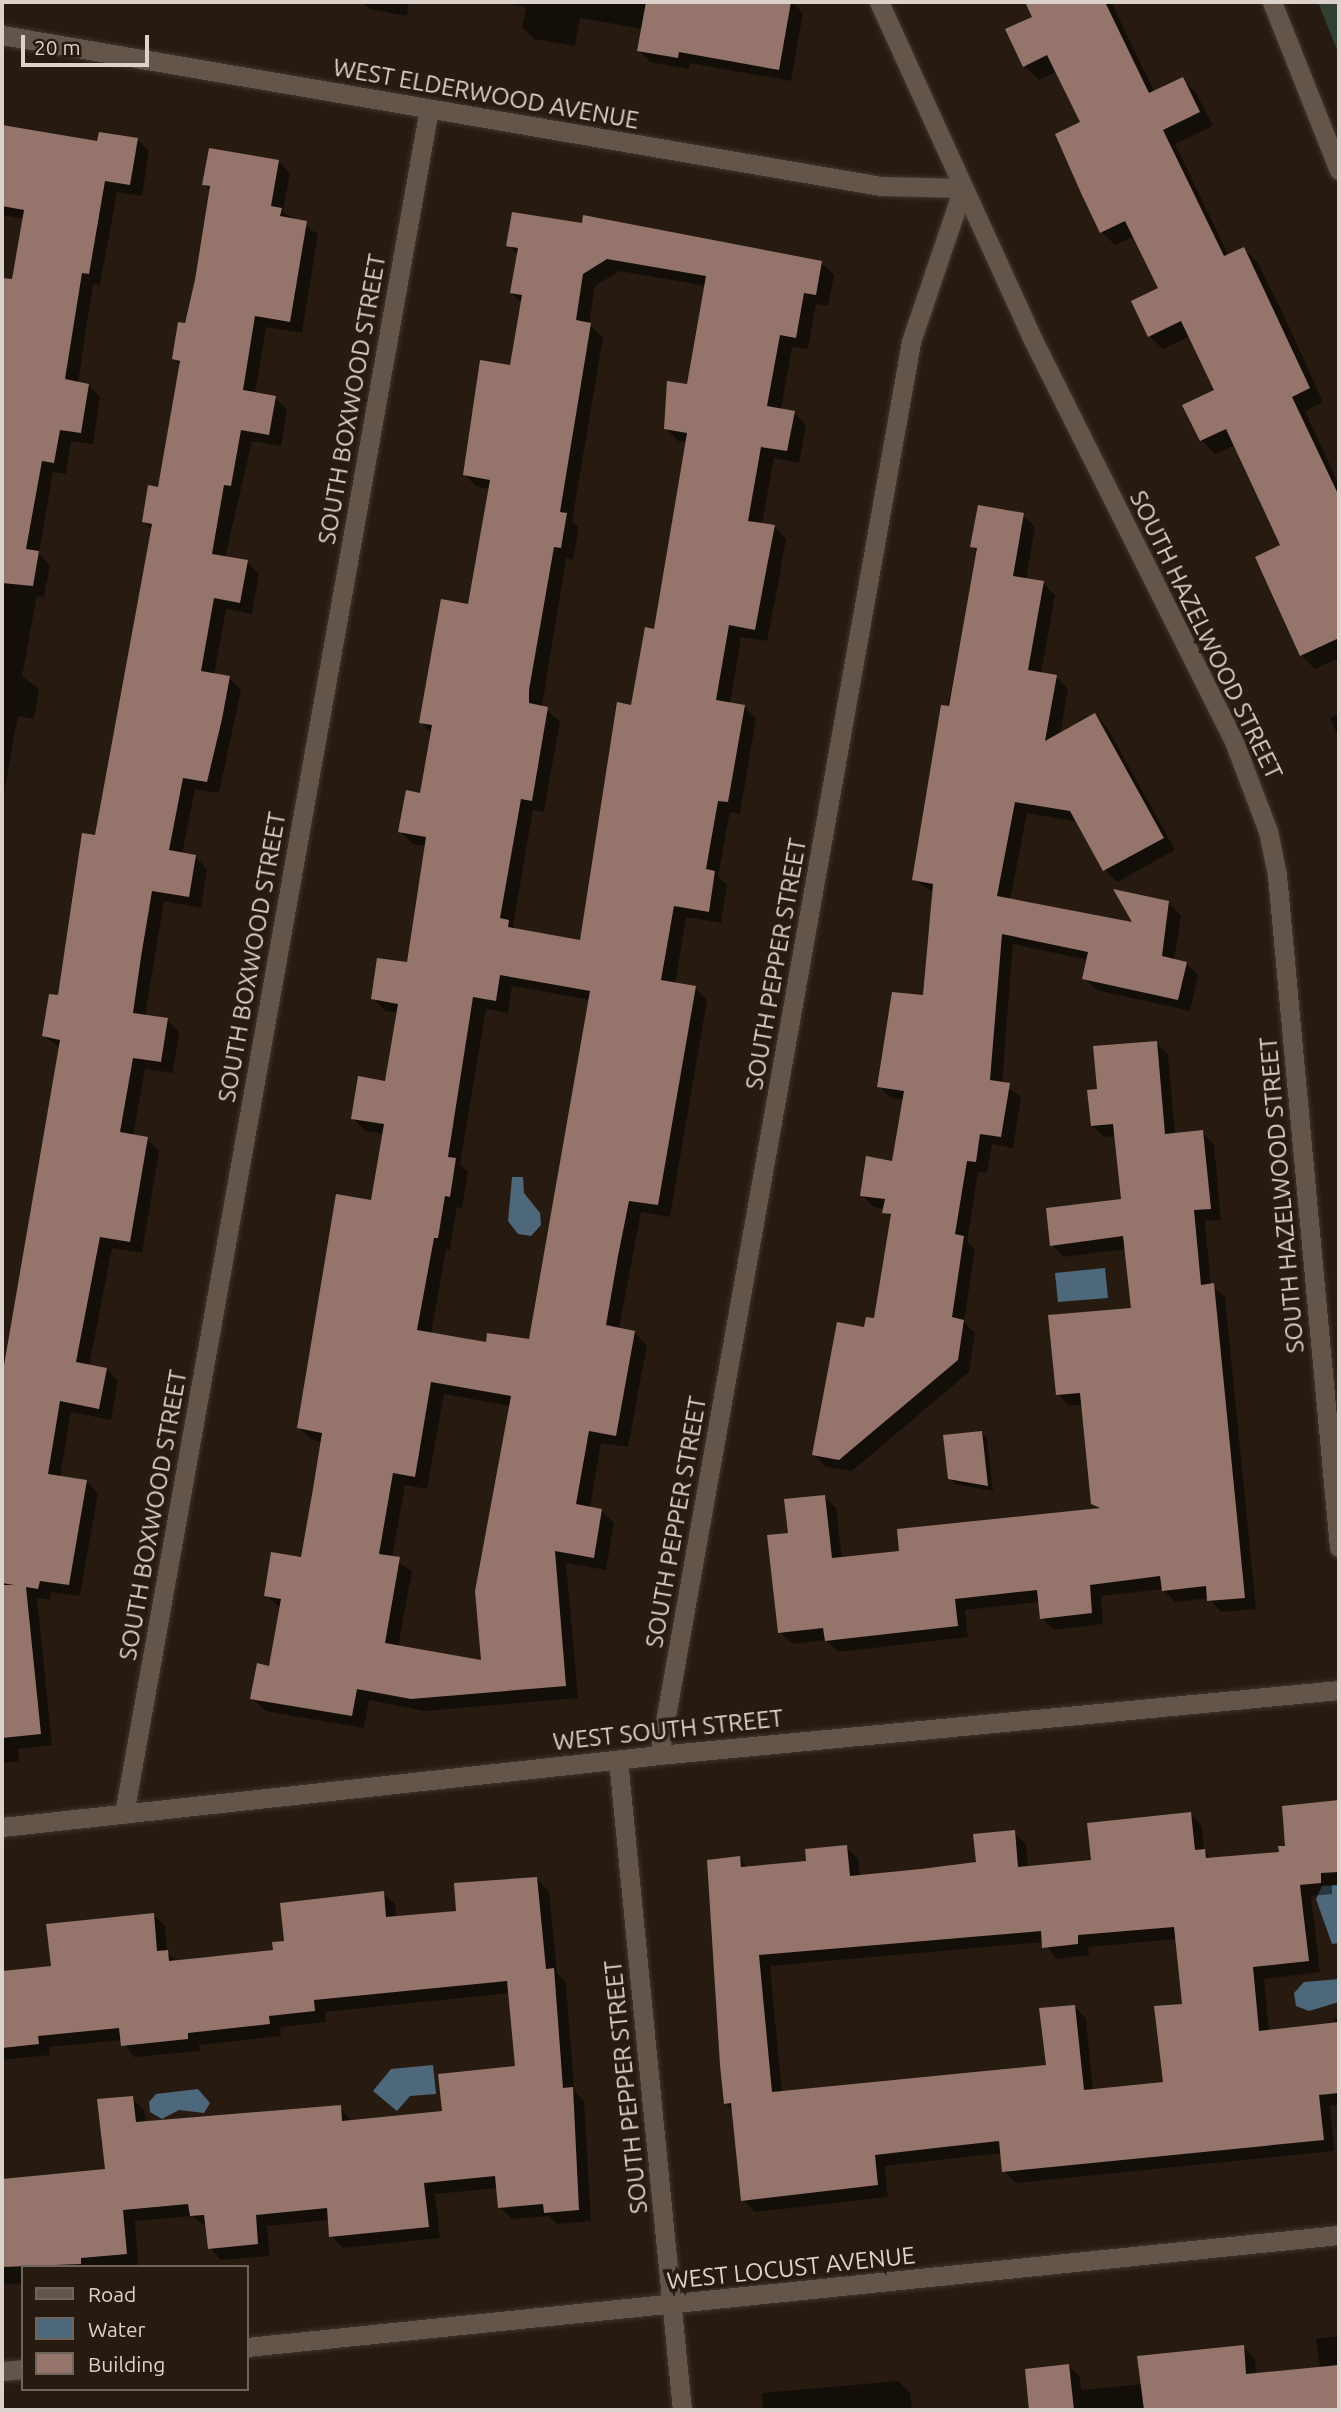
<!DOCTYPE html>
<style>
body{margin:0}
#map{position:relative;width:1341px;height:2412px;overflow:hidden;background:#271b11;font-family:Ubuntu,sans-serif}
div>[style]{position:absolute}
.green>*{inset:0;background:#314131}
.water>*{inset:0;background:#4d677b}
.shadow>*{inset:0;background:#0007}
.building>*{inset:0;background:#95746c}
.roads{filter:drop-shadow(0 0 2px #403732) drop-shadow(0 0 2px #403732)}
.minor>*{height:19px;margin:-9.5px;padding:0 9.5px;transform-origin:9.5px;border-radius:9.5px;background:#63554a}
.tertiary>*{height:19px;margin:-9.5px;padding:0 9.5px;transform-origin:9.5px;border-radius:9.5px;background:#63554a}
span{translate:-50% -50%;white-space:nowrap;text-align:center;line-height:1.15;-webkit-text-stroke:7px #271b11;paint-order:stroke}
.street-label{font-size:24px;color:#dbd2cc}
.frame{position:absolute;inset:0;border:4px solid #dbd2cc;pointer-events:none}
.legend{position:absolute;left:21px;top:2265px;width:228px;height:126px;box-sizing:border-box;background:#271b11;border:2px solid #6f645c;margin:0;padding:9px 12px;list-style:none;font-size:21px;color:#dbd2cc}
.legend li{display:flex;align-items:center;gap:14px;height:35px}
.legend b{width:35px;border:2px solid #6f645c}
.scale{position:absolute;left:21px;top:35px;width:128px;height:32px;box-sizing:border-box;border:4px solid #dbd2cc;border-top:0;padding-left:9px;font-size:21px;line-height:24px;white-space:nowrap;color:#dbd2cc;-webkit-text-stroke:5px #271b11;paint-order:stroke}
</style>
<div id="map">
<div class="green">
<i style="clip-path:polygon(1318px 2px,1339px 2px,1339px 55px)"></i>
</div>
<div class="water">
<i style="clip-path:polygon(512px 1177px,523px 1177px,524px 1193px,540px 1213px,541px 1225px,531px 1236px,518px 1234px,508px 1221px)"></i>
<i style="clip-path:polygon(1105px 1268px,1108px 1298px,1058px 1302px,1055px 1273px)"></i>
<i style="clip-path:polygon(1339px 1885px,1339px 1943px,1332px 1944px,1316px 1899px,1322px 1886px)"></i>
<i style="clip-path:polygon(1339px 1979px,1339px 2002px,1309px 2011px,1296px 2006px,1294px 1993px,1304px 1982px)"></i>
<i style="clip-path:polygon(433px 2065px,436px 2094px,410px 2096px,397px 2111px,373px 2091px,391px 2069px)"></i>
<i style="clip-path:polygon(198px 2089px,210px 2103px,204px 2113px,179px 2110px,162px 2119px,150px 2112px,149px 2102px,156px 2094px)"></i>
</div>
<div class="shadow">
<i style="clip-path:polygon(362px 2px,409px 2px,407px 16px,369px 9px)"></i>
<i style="clip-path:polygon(499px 2px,792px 2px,803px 13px,791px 81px,690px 63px,689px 69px,650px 62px,639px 51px,643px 29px,580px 18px,575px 46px,534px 39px,522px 27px,526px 7px)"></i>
<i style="clip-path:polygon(1036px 2px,1111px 2px,1155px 93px,1182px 79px,1196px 93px,1213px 126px,1175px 144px,1229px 256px,1244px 249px,1258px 263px,1284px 316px,1323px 402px,1305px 411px,1339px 485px,1339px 658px,1315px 669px,1301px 655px,1282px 546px,1235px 445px,1215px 454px,1201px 440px,1216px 390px,1190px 336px,1163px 349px,1149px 336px,1160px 289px,1135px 236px,1115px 245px,1102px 232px,1082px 123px,1057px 71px,1039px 80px,1025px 66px)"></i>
<i style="clip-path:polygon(3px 126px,99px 143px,137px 139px,149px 151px,142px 196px,117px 192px,100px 285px,93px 284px,78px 383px,89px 385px,100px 397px,93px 444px,71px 441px,66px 474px,53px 472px,39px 554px,50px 565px,44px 597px,37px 596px,22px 676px,39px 689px,34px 719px,18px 716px,2px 805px,2px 280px,14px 281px,24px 219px,2px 215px)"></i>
<i style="clip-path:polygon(278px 161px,290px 173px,283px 212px,318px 234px,302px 333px,266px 327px,255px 394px,275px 397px,287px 409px,281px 446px,252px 441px,225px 558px,247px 562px,259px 574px,252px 614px,226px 609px,214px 675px,229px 678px,241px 690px,219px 793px,195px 789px,182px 854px,196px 857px,207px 869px,201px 908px,164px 901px,145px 1017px,167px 1020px,179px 1032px,173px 1073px,145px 1069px,133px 1136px,147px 1139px,159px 1151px,142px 1253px,112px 1248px,89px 1366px,106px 1369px,118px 1381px,111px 1420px,71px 1412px,60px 1477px,86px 1481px,98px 1493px,80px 1596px,51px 1592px,50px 1600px,37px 1598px,52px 1745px,18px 1749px,19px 1761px,2px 1763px,2px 1386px,60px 1048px,44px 1036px,60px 997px,97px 837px,152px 530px,144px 522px,160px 489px,180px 366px,174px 359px,196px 280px,211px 191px,204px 184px)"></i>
<i style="clip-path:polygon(evenodd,508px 245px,821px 263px,834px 275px,828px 306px,816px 304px,808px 349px,792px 347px,781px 410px,794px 413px,806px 425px,799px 463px,774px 458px,762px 524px,774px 526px,786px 539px,779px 580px,767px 641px,741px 637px,730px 704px,744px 706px,756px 719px,740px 814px,730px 812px,718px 876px,727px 885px,721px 923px,686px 917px,675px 984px,695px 987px,707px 1000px,670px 1217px,641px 1212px,630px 1270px,619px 1330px,634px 1332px,647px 1345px,628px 1447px,601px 1443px,590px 1508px,601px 1510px,614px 1523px,606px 1570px,566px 1563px,578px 1698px,425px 1711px,369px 1700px,364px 1728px,265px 1711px,252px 1698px,270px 1668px,281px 1608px,266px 1595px,303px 1559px,323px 1442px,312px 1440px,299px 1428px,373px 1202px,384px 1134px,365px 1131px,353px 1118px,386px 1083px,398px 1013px,385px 1011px,373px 998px,408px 964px,427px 846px,413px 844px,400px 831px,422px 795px,432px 734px,421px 722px,469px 606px,490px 489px,477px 487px,465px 475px,512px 367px,523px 304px,511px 293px,518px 255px,508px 245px,620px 271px,706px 286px,689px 386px,666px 428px,678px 441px,688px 442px,656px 631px,633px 707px,581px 942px,518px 931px,513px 926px,533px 810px,544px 812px,560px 721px,542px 707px,566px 558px,573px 560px,579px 527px,572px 521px,603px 337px,589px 324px,595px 286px,620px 271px,508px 245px,512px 986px,591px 1000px,530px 1341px,487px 1344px,431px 1334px,446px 1249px,450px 1250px,457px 1207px,462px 1208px,468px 1172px,460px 1165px,486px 1009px,508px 1013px,512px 986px,508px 245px,444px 1394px,511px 1406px,483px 1662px,398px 1647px,412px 1571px,392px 1558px,405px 1485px,427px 1489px,444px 1394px)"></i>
<i style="clip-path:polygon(1023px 515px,1035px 527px,1026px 580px,1043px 583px,1055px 595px,1041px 674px,1056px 677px,1068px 689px,1060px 735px,1095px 715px,1107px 727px,1175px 850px,1117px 882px,1105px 870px,1077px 822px,1027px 813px,1010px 900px,1135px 924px,1169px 903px,1181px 915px,1174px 960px,1186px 963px,1198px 975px,1190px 1011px,1096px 990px,1084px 978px,1088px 960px,1013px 944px,1002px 1084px,1021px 1097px,1013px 1148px,992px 1144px,987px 1173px,978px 1172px,967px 1241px,975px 1249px,964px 1322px,975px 1333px,969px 1372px,852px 1471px,826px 1467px,814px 1455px,865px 1329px,876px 1320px,892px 1220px,885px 1209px,873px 1207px,862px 1195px,894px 1163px,905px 1100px,891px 1098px,879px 1086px,924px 997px,934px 893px,914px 879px,978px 552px,972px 546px)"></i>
<i style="clip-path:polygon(1339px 714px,1339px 738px,1330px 718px)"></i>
<i style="clip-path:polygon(1156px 1043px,1168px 1054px,1175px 1135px,1202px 1132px,1214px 1144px,1221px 1220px,1205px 1221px,1211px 1285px,1225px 1297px,1256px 1609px,1221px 1612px,1209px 1598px,1175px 1602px,1163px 1589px,1101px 1596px,1103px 1624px,1054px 1630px,1042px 1618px,1040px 1602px,965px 1610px,968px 1637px,838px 1652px,826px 1640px,792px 1644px,780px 1632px,789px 1534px,824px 1497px,836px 1508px,842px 1559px,901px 1552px,1099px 1510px,1092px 1504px,1083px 1404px,1069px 1406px,1058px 1394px,1133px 1309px,1127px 1249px,1063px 1257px,1052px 1245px,1123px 1201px,1116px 1136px,1104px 1137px,1092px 1126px,1099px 1090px)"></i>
<i style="clip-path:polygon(981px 1432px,987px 1438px,993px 1491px,955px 1484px,950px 1478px)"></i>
<i style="clip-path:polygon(evenodd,1339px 1800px,1339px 1884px,1332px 1885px,1332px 1894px,1311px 1896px,1320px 1972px,1264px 1979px,1269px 2032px,1335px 2024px,1334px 2018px,1339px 2017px,1339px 2105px,1330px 2106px,1334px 2151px,1016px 2183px,1004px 2171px,1002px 2153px,885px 2166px,888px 2197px,755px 2212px,743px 2200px,734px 2112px,725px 2103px,739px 1858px,748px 1868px,808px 1863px,846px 1847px,858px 1859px,860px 1877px,978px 1864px,1014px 1832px,1026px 1844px,1028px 1868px,1093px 1862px,1190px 1814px,1202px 1826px,1204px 1851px,1212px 1859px,1281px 1853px,1287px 1848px,1283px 1808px,1339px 1800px,1177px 1939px,1184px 2005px,1165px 2083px,1093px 2091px,1086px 2018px,1074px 2006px,1047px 2066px,782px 2093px,770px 1966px,1044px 1942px,1056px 1959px,1089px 1955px,1088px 1947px,1177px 1939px)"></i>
<i style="clip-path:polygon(537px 1879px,549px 1891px,557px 1973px,566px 1982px,574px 2090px,584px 2101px,591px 2221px,557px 2224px,549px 2216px,512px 2219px,500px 2208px,498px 2188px,435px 2194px,440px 2238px,343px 2248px,331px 2236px,330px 2220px,267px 2226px,270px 2256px,221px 2260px,210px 2248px,207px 2227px,192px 2216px,135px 2221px,138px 2265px,23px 2267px,23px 2283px,2px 2285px,2px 2181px,107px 2170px,132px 2098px,144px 2110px,146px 2123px,340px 2107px,352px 2122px,444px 2112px,517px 2068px,510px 1993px,325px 2012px,326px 2022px,280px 2027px,281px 2036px,199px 2045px,200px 2051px,134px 2057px,122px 2040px,49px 2047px,50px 2055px,2px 2060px,2px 1973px,53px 1967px,153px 1914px,165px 1926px,167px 1952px,177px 1962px,275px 1952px,383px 1893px,395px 1904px,396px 1918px,458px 1912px)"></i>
<i style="clip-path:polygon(1339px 2336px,1339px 2410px,1031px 2410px,1027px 2370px,1068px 2365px,1080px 2377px,1081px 2390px,1142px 2384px,1243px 2347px,1255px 2358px,1256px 2375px,1320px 2368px,1316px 2339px)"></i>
<i style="clip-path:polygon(898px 2381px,910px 2393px,912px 2410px,763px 2410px,762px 2393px)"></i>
</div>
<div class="building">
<i style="clip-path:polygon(646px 2px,791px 2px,779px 70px,679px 52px,678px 58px,637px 51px)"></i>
<i style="clip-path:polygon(1025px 2px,1105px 2px,1149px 93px,1183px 77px,1200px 112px,1163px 130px,1224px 256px,1244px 247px,1310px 388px,1292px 397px,1339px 496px,1339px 638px,1300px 656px,1255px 557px,1280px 545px,1254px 489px,1226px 429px,1200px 441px,1182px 405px,1214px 390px,1181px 321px,1148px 337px,1131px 301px,1158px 288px,1125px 221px,1100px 233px,1081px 193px,1055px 134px,1080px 122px,1047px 55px,1023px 67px,1005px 29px,1032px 17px)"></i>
<i style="clip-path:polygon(2px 125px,97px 141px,99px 132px,138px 138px,130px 185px,105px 181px,89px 274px,82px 273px,65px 379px,89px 384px,81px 433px,60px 430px,54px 463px,42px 461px,26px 549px,39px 551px,33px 586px,2px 583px,2px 278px,12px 279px,24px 210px,2px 206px)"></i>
<i style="clip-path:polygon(209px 148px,279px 160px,271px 206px,282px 208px,280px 216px,307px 221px,290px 322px,255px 316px,243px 390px,276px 396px,269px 435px,241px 430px,231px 486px,224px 485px,212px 554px,248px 560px,240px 603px,214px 598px,201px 671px,230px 676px,222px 719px,207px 782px,183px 778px,169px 850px,196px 855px,189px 897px,152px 891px,141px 957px,133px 1013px,168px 1018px,161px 1062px,133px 1058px,120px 1132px,148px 1137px,130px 1242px,100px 1237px,76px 1362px,107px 1368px,99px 1409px,60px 1401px,48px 1474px,87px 1480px,69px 1585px,40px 1581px,38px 1589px,26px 1587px,41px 1734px,2px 1738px,2px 1585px,14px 1585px,2px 1583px,2px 1377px,60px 1040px,42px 1036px,49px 994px,58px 995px,82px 833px,95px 835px,152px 524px,142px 522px,148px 485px,158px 487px,180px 361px,172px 359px,178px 322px,185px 323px,195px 280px,210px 186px,202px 185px)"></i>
<i style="clip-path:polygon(evenodd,512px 212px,582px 223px,583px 215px,822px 261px,816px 295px,804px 293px,796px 338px,780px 335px,767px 406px,795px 411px,787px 451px,761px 447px,748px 521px,775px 525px,767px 566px,755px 630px,729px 625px,716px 700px,745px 705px,728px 802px,718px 801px,706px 869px,715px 871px,709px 912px,674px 906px,661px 980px,696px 986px,658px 1205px,629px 1201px,618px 1256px,606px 1325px,635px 1331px,616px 1436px,589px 1431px,576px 1504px,602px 1509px,594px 1558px,555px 1551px,566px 1686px,411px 1699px,357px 1689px,352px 1716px,250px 1699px,257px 1663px,269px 1666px,281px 1599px,264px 1596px,271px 1552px,301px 1557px,313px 1489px,322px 1433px,297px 1428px,336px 1194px,371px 1200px,384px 1124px,351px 1119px,358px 1076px,385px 1081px,398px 1004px,371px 999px,377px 958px,407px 962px,426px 837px,398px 832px,406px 790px,420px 793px,432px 725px,419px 723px,441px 599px,468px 604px,490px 480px,463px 475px,480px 360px,510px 365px,522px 295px,510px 293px,518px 248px,506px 246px,512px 212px,607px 259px,706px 276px,687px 384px,667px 381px,664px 429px,687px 433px,654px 629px,645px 627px,631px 705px,617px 702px,580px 940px,508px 927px,509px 920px,500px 918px,521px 799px,532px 801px,548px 707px,529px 703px,529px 690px,554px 547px,561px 548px,567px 513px,560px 512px,591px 323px,576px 320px,583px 274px,607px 259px,512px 212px,500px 975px,590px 991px,529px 1339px,487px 1333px,486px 1342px,417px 1330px,434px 1238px,438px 1238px,445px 1196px,450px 1197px,456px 1158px,448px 1157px,473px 997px,496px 1001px,500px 975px,512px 212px,431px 1382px,511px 1396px,475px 1591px,481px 1660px,385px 1643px,400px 1557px,379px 1554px,393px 1473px,415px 1477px,431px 1382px)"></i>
<i style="clip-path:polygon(978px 505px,1024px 513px,1013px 576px,1044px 581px,1028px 670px,1057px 675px,1045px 741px,1095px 713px,1164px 838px,1103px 871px,1070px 811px,1015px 802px,997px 896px,1132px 922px,1113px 889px,1169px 901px,1162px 956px,1187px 962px,1178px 1000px,1082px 979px,1088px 952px,1002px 934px,990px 1080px,1010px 1083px,1001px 1137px,980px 1134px,976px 1162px,967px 1161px,955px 1234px,964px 1236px,952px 1317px,964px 1320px,958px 1360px,839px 1460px,812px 1455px,837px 1322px,864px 1327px,866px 1317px,874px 1318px,891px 1214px,882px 1213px,885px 1199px,860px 1196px,866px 1156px,892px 1161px,904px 1091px,877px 1087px,892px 992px,923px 995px,933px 884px,912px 880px,941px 705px,949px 706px,977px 548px,970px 547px)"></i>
<i style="clip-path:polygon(1157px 1041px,1165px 1134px,1203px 1130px,1211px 1209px,1194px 1210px,1201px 1285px,1214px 1283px,1245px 1598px,1207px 1601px,1206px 1586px,1162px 1591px,1160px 1576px,1090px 1585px,1092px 1613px,1040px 1619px,1037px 1590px,955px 1599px,958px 1626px,825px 1641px,823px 1628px,778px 1633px,767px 1535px,788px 1533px,784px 1499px,825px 1495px,832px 1558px,899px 1551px,897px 1529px,1100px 1508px,1091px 1504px,1080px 1393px,1056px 1395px,1048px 1315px,1131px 1308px,1123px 1236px,1050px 1246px,1046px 1208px,1121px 1199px,1113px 1124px,1091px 1126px,1087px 1090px,1097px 1089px,1093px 1046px)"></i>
<i style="clip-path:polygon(982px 1431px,988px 1486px,948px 1479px,943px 1435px)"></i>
<i style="clip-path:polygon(evenodd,1339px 1800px,1339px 1872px,1321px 1873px,1321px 1883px,1300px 1885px,1309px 1961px,1253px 1967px,1259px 2031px,1339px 2022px,1339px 2093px,1319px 2095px,1324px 2140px,1002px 2172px,999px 2141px,944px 2147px,875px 2155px,878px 2185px,741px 2201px,731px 2103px,724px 2104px,720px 2065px,707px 1860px,740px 1856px,741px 1867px,806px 1861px,805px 1849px,847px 1845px,850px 1876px,921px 1869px,976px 1862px,973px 1834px,1015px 1830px,1018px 1867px,1091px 1860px,1087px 1823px,1191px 1812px,1195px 1850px,1205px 1849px,1206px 1858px,1279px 1852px,1278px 1846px,1285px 1846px,1282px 1806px,1339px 1800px,1174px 1927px,1182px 2004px,1154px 2006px,1163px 2082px,1084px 2090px,1075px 2005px,1039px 2008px,1046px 2065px,772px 2092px,759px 1955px,1041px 1931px,1042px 1948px,1078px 1944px,1078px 1935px,1174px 1927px)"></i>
<i style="clip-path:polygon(537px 1877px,546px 1969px,554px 1968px,563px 2088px,573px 2087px,579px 2210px,544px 2213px,543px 2204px,498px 2208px,495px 2176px,424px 2183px,429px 2227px,329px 2237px,327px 2208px,256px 2215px,258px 2244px,208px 2249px,204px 2215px,190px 2216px,188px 2204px,123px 2210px,127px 2254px,81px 2258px,81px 2264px,2px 2267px,2px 2179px,105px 2169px,97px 2099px,133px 2096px,136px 2122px,341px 2105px,342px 2121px,442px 2111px,438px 2074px,515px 2066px,507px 1981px,314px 2000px,315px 2011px,269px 2016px,270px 2024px,188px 2033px,188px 2039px,121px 2046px,119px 2028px,38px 2036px,39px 2044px,2px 2048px,2px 1971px,51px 1966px,46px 1924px,154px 1913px,157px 1951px,168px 1950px,169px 1961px,208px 1957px,273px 1950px,272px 1942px,284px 1941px,280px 1903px,384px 1891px,386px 1917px,456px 1911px,454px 1883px)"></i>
<i style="clip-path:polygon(1244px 2345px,1246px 2374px,1339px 2365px,1339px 2410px,1144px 2410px,1137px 2356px)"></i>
<i style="clip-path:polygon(1069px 2364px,1074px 2410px,1029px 2410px,1025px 2369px)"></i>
</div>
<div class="roads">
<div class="minor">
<i style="left:879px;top:2px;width:367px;rotate:65.5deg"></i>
<i style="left:1031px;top:336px;width:451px;rotate:63.4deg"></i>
<i style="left:1233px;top:739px;width:98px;rotate:69.2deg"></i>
<i style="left:1268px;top:831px;width:45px;rotate:78.4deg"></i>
<i style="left:1277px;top:875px;width:675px;rotate:84.73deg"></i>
<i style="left:2px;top:35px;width:892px;rotate:9.75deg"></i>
<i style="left:881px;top:186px;width:82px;rotate:1.4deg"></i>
<i style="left:963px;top:188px;width:163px;rotate:108.7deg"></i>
<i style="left:911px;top:342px;width:1435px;rotate:100.11deg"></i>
<i style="left:618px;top:1760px;width:653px;rotate:84.38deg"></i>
<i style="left:124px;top:1814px;width:1732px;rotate:-79.86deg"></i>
<i style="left:2px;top:1827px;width:661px;rotate:-6.25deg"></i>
<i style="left:659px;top:1755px;width:683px;rotate:-5.46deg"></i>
<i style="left:247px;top:2347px;width:1098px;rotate:-5.86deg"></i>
<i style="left:2px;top:2371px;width:21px;rotate:-5deg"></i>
</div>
<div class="tertiary">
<i style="left:1272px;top:2px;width:181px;rotate:68.3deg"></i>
</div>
</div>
<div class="street-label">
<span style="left:486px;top:94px;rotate:10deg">WEST ELDERWOOD AVENUE</span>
<span style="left:352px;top:399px;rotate:-80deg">SOUTH BOXWOOD STREET</span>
<span style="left:1206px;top:635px;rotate:64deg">SOUTH HAZELWOOD STREET</span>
<span style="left:252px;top:957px;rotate:-80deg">SOUTH BOXWOOD STREET</span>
<span style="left:776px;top:964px;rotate:-80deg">SOUTH PEPPER STREET</span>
<span style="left:1282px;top:1195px;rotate:-95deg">SOUTH HAZELWOOD STREET</span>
<span style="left:153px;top:1515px;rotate:-80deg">SOUTH BOXWOOD STREET</span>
<span style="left:676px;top:1522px;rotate:-80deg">SOUTH PEPPER STREET</span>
<span style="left:668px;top:1730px;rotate:-6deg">WEST SOUTH STREET</span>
<span style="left:626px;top:2087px;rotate:-96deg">SOUTH PEPPER STREET</span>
<span style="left:791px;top:2268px;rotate:-6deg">WEST LOCUST AVENUE</span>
</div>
<div class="frame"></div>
<ul class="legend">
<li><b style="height:9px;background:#63554a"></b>Road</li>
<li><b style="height:19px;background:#4d677b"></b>Water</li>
<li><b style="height:19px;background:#95746c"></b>Building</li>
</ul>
<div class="scale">20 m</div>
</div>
